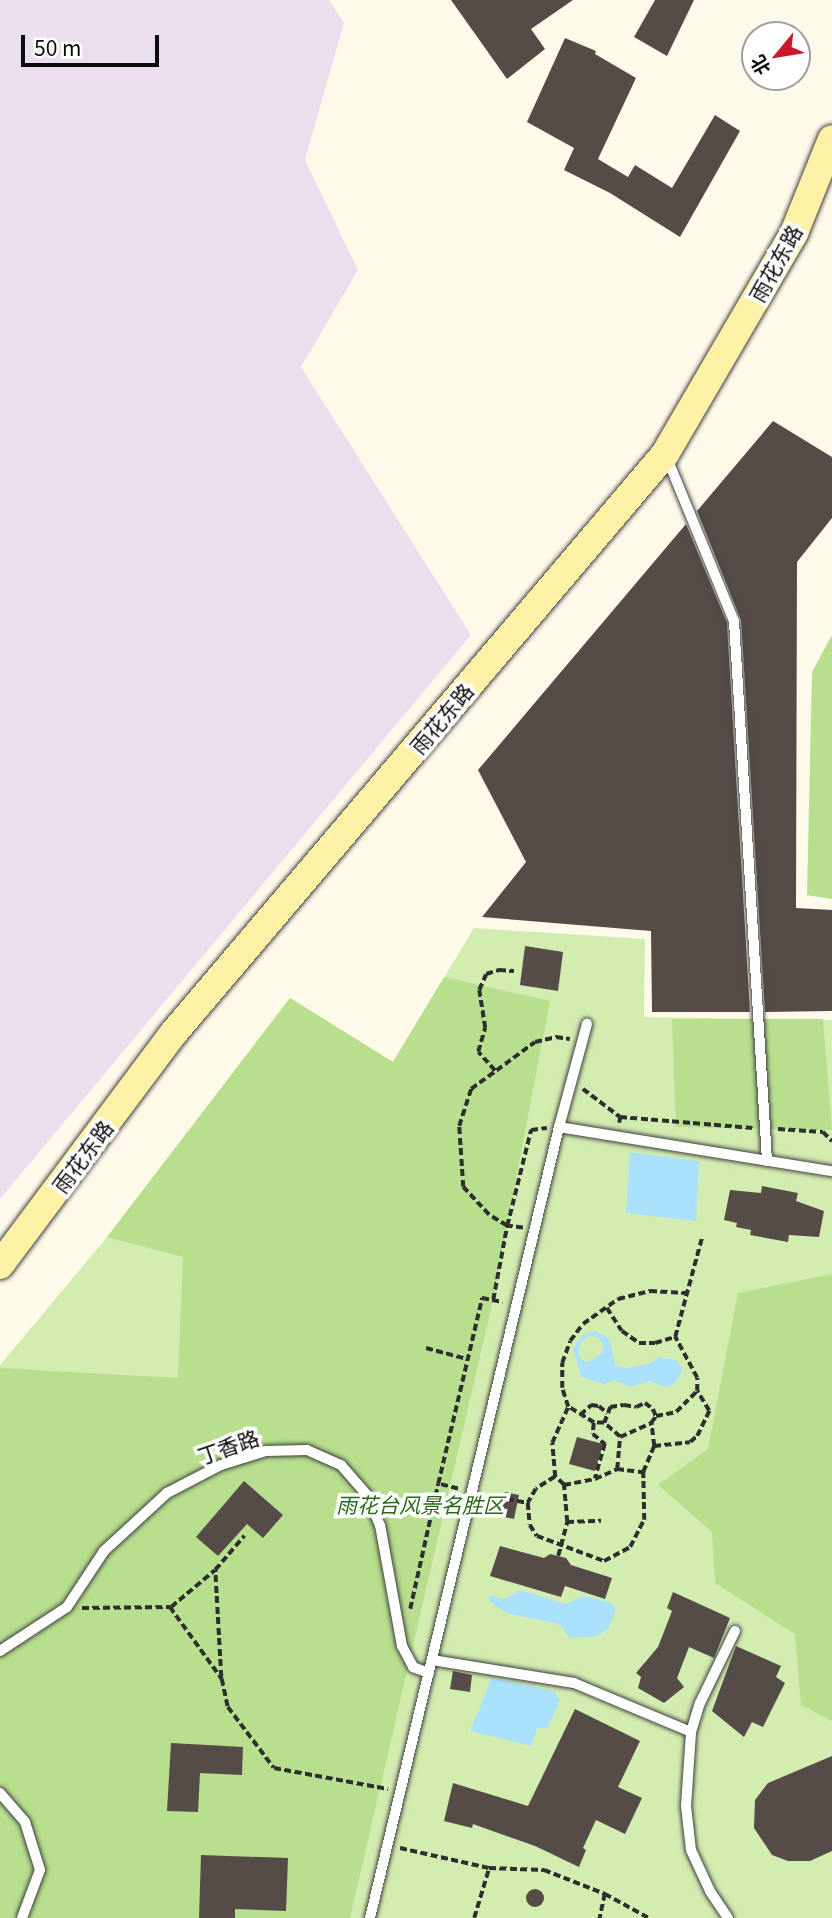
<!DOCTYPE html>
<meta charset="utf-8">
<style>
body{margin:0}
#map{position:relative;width:832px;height:1918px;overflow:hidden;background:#fffaea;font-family:Georgia,"Noto Sans SC",serif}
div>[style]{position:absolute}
.industrial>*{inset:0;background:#eadfec}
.green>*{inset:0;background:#d3edb1}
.forest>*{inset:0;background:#b7df8e}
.water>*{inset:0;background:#aae1fc}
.building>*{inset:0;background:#554c47}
.round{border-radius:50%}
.path>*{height:3.5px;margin-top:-1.75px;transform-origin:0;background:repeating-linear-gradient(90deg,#2e2e2e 0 7px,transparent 0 10.5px)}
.roads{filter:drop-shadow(0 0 2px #3f3f3f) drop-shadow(0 0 2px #3f3f3f)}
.lane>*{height:10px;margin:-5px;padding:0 5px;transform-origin:5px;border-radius:5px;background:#fff}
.secondary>*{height:28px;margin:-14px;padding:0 14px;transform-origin:14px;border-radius:14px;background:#fff1a5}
span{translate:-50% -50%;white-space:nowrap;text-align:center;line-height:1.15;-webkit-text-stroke:7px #fff;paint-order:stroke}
.street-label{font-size:21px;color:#0c0c0c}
.park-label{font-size:21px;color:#2c6917;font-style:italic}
.north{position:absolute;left:741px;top:21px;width:70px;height:70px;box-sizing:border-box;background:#fff;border:2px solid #9e9e9e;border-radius:50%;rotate:240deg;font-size:19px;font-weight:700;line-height:28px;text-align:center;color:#0c0c0c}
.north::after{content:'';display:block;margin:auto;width:24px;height:32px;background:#c81829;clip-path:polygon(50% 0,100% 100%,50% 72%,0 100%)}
.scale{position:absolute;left:21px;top:35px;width:138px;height:32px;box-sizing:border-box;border:4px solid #0c0c0c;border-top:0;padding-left:9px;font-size:21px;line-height:24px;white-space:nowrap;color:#0c0c0c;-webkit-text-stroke:5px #fff;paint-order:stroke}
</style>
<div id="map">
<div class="industrial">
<i style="clip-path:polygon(0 0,329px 0,344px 23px,305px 160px,358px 270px,301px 367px,471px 635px,0 1199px)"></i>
</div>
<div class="green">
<i style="clip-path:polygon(474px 928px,645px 939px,644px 1017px,832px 1020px,832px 1918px,0 1918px,0 1365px,107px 1237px,290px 998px,393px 1062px)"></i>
</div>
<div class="forest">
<i style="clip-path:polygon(832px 635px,832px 899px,807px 895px,812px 672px)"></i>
<i style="clip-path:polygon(444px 977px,550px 1001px,493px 1300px,350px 1918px,0 1918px,0 1368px,178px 1378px,183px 1257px,107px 1237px,290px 998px,393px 1062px)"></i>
<i style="clip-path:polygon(672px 1019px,823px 1019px,832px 1130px,676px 1127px)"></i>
<i style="clip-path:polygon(832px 1274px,832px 1721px,801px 1705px,795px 1634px,715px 1583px,712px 1532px,658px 1485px,708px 1449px,738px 1293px)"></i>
</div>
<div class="water">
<i style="clip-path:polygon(630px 1152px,699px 1161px,696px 1221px,626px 1213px)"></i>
<i style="clip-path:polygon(evenodd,595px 1331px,609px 1338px,616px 1366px,626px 1368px,651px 1363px,659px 1357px,676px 1360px,683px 1370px,675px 1383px,665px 1387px,650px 1381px,631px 1387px,614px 1380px,604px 1384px,581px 1377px,573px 1348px,582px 1335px,595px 1331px,589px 1336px,598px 1337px,603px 1345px,602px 1354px,587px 1362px,580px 1359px,578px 1351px,581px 1342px,589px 1336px)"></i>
<i style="clip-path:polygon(520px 1590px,566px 1604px,583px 1596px,609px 1602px,616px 1608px,609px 1628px,598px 1636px,570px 1638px,559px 1624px,506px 1613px,488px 1600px,491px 1596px,504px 1599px)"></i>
<i style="clip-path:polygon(492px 1678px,554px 1691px,560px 1701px,547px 1729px,538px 1727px,531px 1746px,470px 1731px)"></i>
</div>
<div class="building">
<i style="clip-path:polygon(451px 0,573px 0,531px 29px,545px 49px,507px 79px)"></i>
<i style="clip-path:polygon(655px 0,694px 0,667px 56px,634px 37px)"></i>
<i style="clip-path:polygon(565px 38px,596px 51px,595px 54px,636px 78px,598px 159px,628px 177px,635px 165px,672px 188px,715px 115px,740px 131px,680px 237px,610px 193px,564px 170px,574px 148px,527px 122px)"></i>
<i style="clip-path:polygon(773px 421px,832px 457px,832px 518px,797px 562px,796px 908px,832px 910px,832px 1011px,765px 1012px,741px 620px,697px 511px)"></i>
<i style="clip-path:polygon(686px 524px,727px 623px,750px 1012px,652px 1012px,651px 931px,482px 917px,526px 862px,478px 770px)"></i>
<i style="clip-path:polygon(525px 946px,563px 952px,558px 991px,520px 985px)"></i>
<i style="clip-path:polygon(762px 1186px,798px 1193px,796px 1201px,824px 1211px,819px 1237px,789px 1235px,788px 1242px,750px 1235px,751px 1230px,736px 1227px,737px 1223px,724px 1220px,730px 1190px,761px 1193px)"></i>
<i style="clip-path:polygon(577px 1437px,603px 1444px,595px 1471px,569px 1464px)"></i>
<i style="clip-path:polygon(244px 1481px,283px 1515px,263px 1538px,247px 1524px,218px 1556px,196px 1537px)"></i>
<i style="clip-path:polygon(505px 1492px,519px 1495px,514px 1519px,500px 1516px)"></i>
<i style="clip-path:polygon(500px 1546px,544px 1558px,550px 1554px,566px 1558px,571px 1565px,612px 1578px,605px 1599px,565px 1586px,561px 1597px,490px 1576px)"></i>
<i style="clip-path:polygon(673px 1592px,730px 1618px,714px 1658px,689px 1647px,677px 1678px,684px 1687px,664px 1703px,638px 1688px,641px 1677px,636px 1673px,658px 1647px,672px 1611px,667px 1608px)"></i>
<i style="clip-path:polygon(736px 1646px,781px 1666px,776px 1677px,785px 1683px,763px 1727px,752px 1722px,744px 1737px,712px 1711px)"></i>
<i style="clip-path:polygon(453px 1671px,472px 1675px,470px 1692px,450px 1689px)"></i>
<i style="clip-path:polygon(575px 1709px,640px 1741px,618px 1787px,642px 1798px,625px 1834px,596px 1820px,583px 1848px,586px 1850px,579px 1867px,535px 1846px,473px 1824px,472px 1828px,444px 1821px,453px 1783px,528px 1806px)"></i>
<i style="clip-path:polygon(171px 1743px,243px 1747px,242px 1775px,200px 1773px,198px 1812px,167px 1811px)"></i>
<i style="clip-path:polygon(832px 1756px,832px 1851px,810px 1861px,788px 1861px,772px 1855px,754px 1828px,755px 1800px,768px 1783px)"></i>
<i style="clip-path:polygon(201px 1855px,288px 1858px,286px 1911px,235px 1909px,235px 1918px,199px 1918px)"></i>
<i class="round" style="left:526px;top:1889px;width:18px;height:18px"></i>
</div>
<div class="path">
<i style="left:495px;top:1071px;width:25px;rotate:-132deg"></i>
<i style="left:478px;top:1052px;width:25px;rotate:-74deg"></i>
<i style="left:485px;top:1028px;width:38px;rotate:-99deg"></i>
<i style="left:479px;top:990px;width:17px;rotate:-66deg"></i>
<i style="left:486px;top:974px;width:14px;rotate:-17deg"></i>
<i style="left:499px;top:970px;width:15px;rotate:4deg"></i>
<i style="left:583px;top:1089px;width:46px;rotate:37.1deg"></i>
<i style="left:619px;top:1123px;width:6px;rotate:-81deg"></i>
<i style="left:620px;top:1117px;width:133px;rotate:4.7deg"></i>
<i style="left:778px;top:1129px;width:45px;rotate:3.8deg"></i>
<i style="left:823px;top:1132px;width:13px;rotate:45deg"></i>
<i style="left:523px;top:1228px;width:16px;rotate:-173deg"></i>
<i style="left:507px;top:1226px;width:21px;rotate:-149deg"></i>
<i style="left:489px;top:1215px;width:38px;rotate:-133deg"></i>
<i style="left:463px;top:1187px;width:61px;rotate:-93.8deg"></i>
<i style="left:459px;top:1126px;width:39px;rotate:-72deg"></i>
<i style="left:471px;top:1089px;width:79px;rotate:-36.3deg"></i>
<i style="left:535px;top:1042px;width:22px;rotate:-13deg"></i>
<i style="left:556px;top:1037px;width:14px;rotate:8deg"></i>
<i style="left:493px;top:1300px;width:75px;rotate:-79.3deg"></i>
<i style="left:507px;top:1226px;width:99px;rotate:-76deg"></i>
<i style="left:531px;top:1130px;width:16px;rotate:-7deg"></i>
<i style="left:607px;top:1308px;width:27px;rotate:57deg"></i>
<i style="left:622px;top:1331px;width:21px;rotate:35deg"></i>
<i style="left:639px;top:1343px;width:16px"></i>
<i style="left:655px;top:1343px;width:21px;rotate:-17deg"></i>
<i style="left:426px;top:1348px;width:42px;rotate:15deg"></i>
<i style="left:580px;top:1415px;width:15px;rotate:-42deg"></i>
<i style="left:591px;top:1405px;width:8px;rotate:7deg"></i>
<i style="left:599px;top:1406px;width:11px;rotate:41deg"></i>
<i style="left:594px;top:1423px;width:11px;rotate:95deg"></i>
<i style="left:593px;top:1434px;width:16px;rotate:40deg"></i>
<i style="left:605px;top:1444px;width:36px;rotate:106deg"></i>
<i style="left:604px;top:1423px;width:17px;rotate:-69deg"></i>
<i style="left:610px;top:1407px;width:14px;rotate:-8deg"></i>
<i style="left:624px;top:1405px;width:12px;rotate:9deg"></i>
<i style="left:636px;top:1407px;width:10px;rotate:-24deg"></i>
<i style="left:645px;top:1403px;width:10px;rotate:37deg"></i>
<i style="left:653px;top:1409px;width:8px;rotate:67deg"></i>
<i style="left:620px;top:1437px;width:34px;rotate:-24deg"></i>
<i style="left:651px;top:1423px;width:9px;rotate:-54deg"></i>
<i style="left:656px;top:1416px;width:20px;rotate:-11deg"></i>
<i style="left:676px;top:1412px;width:30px;rotate:-45deg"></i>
<i style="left:654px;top:1446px;width:36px;rotate:-6deg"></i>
<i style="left:690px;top:1442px;width:9px;rotate:-41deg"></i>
<i style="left:697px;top:1436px;width:28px;rotate:-64deg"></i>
<i style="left:709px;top:1411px;width:23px;rotate:-121deg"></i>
<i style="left:697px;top:1391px;width:13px;rotate:-90deg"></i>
<i style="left:697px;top:1378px;width:47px;rotate:-118.2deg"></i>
<i style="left:675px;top:1337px;width:104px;rotate:-74.9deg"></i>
<i style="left:617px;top:1469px;width:32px;rotate:-85deg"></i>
<i style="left:620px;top:1437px;width:21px;rotate:-139deg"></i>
<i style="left:604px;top:1423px;width:10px;rotate:180deg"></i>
<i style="left:594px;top:1423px;width:31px;rotate:-148deg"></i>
<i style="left:568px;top:1407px;width:20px;rotate:-108deg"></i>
<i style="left:562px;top:1388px;width:25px;rotate:-90deg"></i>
<i style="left:562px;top:1363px;width:23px;rotate:-70deg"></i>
<i style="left:570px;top:1341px;width:21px;rotate:-53deg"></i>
<i style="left:583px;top:1324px;width:43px;rotate:-35.5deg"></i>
<i style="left:618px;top:1299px;width:33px;rotate:-14deg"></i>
<i style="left:650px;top:1291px;width:36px;rotate:3deg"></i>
<i style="left:555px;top:1477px;width:22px;rotate:148deg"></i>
<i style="left:536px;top:1489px;width:16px;rotate:120deg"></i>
<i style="left:528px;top:1503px;width:22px;rotate:85deg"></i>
<i style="left:530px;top:1525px;width:13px;rotate:58deg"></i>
<i style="left:537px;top:1536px;width:72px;rotate:20.5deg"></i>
<i style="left:604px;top:1561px;width:30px;rotate:-28deg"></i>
<i style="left:630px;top:1547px;width:30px;rotate:-63deg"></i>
<i style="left:644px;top:1520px;width:48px;rotate:-91.2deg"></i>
<i style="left:564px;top:1485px;width:32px;rotate:-11deg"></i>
<i style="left:595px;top:1479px;width:24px;rotate:-24deg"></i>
<i style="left:617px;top:1469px;width:26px;rotate:7deg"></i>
<i style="left:643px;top:1472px;width:28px;rotate:-67deg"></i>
<i style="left:654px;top:1446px;width:23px;rotate:-97deg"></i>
<i style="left:458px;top:1489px;width:21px;rotate:-166deg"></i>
<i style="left:438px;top:1484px;width:191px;rotate:-76.7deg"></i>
<i style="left:482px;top:1298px;width:21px;rotate:11deg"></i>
<i style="left:486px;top:1495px;width:43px;rotate:10.8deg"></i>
<i style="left:567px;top:1522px;width:34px;rotate:-2deg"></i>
<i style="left:558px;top:1556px;width:35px;rotate:-75deg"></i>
<i style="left:567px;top:1522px;width:37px;rotate:-95deg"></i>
<i style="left:564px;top:1485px;width:12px;rotate:-138deg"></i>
<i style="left:555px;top:1477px;width:34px;rotate:-95deg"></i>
<i style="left:552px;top:1443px;width:39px;rotate:-66deg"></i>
<i style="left:171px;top:1607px;width:57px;rotate:-40.1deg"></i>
<i style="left:82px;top:1608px;width:88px;rotate:-0.7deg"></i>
<i style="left:170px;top:1607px;width:89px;rotate:54.2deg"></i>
<i style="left:222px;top:1679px;width:29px;rotate:78deg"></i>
<i style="left:228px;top:1707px;width:76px;rotate:53deg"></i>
<i style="left:274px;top:1768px;width:116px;rotate:10.4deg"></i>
<i style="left:410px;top:1609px;width:128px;rotate:-77.4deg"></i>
<i style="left:221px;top:1677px;width:107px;rotate:-93.2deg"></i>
<i style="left:215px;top:1570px;width:45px;rotate:-49.5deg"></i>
<i style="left:400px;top:1848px;width:91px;rotate:12.7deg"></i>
<i style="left:489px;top:1868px;width:55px;rotate:2.1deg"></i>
<i style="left:544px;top:1870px;width:66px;rotate:21.5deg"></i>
<i style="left:605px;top:1894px;width:25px;rotate:102deg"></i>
<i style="left:605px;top:1894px;width:50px;rotate:28.6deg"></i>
<i style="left:474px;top:1918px;width:52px;rotate:-73.3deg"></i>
</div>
<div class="roads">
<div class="lane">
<i style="left:667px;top:458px;width:176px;rotate:67.7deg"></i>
<i style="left:734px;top:621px;width:541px;rotate:86.5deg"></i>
<i style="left:559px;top:1127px;width:107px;rotate:-74.8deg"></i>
<i style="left:0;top:1651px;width:80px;rotate:-33.3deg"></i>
<i style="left:67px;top:1607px;width:67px;rotate:-56.5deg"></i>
<i style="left:104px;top:1551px;width:86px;rotate:-42.6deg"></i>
<i style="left:167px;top:1493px;width:61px;rotate:-27.4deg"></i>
<i style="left:221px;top:1465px;width:47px;rotate:-17.3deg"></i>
<i style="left:266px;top:1451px;width:41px;rotate:-1.4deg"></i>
<i style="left:307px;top:1450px;width:37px;rotate:24deg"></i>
<i style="left:341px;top:1465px;width:40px;rotate:49deg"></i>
<i style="left:367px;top:1495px;width:33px;rotate:67deg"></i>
<i style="left:380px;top:1525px;width:123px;rotate:79.7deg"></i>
<i style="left:402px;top:1646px;width:24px;rotate:62deg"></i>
<i style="left:413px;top:1667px;width:17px;rotate:21deg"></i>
<i style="left:432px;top:1660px;width:144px;rotate:9.2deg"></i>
<i style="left:574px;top:1683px;width:127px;rotate:22.7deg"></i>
<i style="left:0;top:1793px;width:38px;rotate:49deg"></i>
<i style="left:25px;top:1822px;width:50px;rotate:72.6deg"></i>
<i style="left:40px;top:1870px;width:51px;rotate:110.6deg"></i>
<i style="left:370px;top:1918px;width:813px;rotate:-76.56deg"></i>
<i style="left:559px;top:1127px;width:277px;rotate:9.2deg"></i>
<i style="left:728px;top:1918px;width:32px;rotate:-124deg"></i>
<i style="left:710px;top:1891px;width:45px;rotate:-114.9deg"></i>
<i style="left:691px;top:1850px;width:44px;rotate:-96.5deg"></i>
<i style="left:686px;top:1806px;width:74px;rotate:-86.1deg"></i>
<i style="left:691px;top:1732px;width:30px;rotate:-73deg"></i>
<i style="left:700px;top:1703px;width:80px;rotate:-64.1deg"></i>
</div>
<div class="secondary">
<i style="left:0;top:1265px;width:287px;rotate:-53.2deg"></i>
<i style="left:172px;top:1035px;width:762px;rotate:-49.68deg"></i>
<i style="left:665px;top:454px;width:256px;rotate:-59.7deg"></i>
<i style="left:794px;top:233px;width:101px;rotate:-68deg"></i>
</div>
</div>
<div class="street-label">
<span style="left:775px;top:263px;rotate:-61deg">雨花东路</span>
<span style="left:441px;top:718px;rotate:-50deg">雨花东路</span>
<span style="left:82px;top:1156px;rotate:-53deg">雨花东路</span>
<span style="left:228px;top:1446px;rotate:-19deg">丁香路</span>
</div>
<div class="park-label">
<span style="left:420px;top:1504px">雨花台风景名胜区</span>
</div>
<div class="north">北</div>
<div class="scale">50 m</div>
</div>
